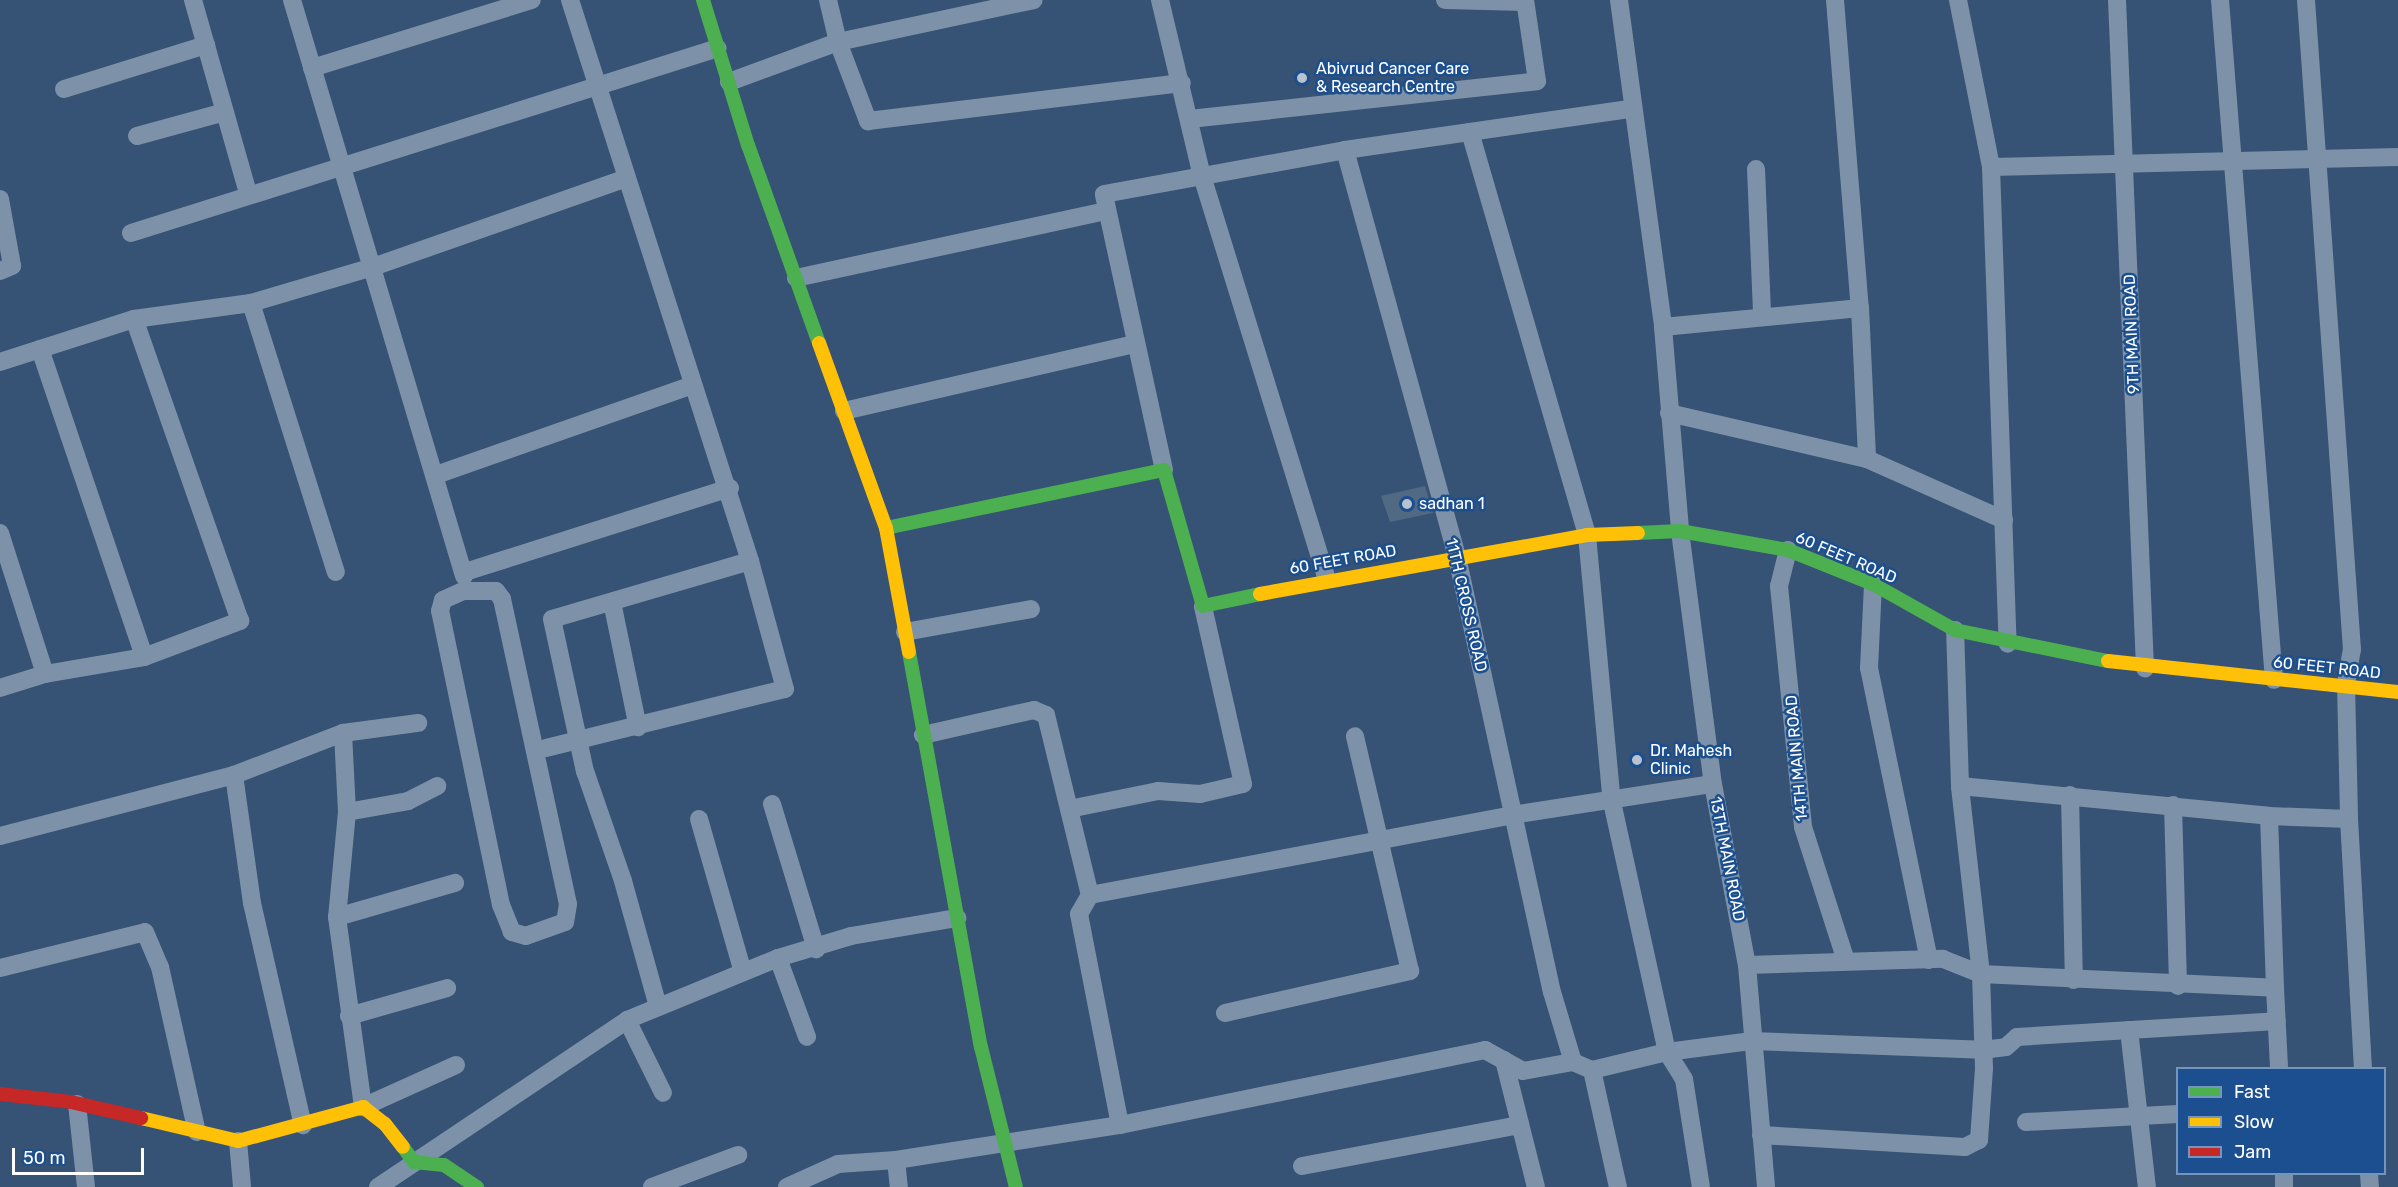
<!DOCTYPE html>
<style>
body{margin:0}
#map{position:relative;width:2398px;height:1187px;overflow:hidden;background:#365274;font-family:Rubik,sans-serif}
div>[style]{position:absolute}
.building>*{inset:0;background:#526984}
.street>*{height:18px;margin:-9px;padding:0 9px;transform-origin:9px;border-radius:9px;background:#7d92a8}
.fast>*{height:14px;margin:-7px;padding:0 7px;transform-origin:7px;border-radius:7px;background:#4caf50}
.slow>*{height:14px;margin:-7px;padding:0 7px;transform-origin:7px;border-radius:7px;background:#ffc107}
.jam>*{height:14px;margin:-7px;padding:0 7px;transform-origin:7px;border-radius:7px;background:#c62828}
.dots>*{width:16px;height:16px;translate:-50% -50%;box-sizing:border-box;border:3px solid #1b4f8f;border-radius:50%}
span{translate:-50% -50%;white-space:nowrap;text-align:center;line-height:1.15;-webkit-text-stroke:5px #1b4f8f;paint-order:stroke}
.poi-label{font-size:16px;color:#fff}
.left{translate:0 -50%;text-align:left}
.street-label{font-size:16px;color:#fff}
.legend{position:absolute;left:2176px;top:1067px;width:210px;height:108px;box-sizing:border-box;background:#1b4f8f;border:2px solid #7695bc;margin:0;padding:8px 10px;list-style:none;font-size:18px;color:#fff}
.legend li{display:flex;align-items:center;gap:12px;height:30px}
.legend b{width:30px;border:2px solid #7695bc}
.scale{position:absolute;left:12px;top:1148px;width:132px;height:27px;box-sizing:border-box;border:3px solid #fff;border-top:0;padding-left:8px;font-size:18px;line-height:21px;white-space:nowrap;color:#fff;-webkit-text-stroke:4px #1b4f8f;paint-order:stroke}
</style>
<div id="map">
<div class="building">
<i style="clip-path:polygon(1425px 486px,1433px 513px,1390px 522px,1381px 496px)"></i>
</div>
<div class="street">
<i style="left:193px;top:0;width:201px;rotate:74.1deg"></i>
<i style="left:292px;top:0;width:601px;rotate:73.37deg"></i>
<i style="left:570px;top:0;width:589px;rotate:72.21deg"></i>
<i style="left:750px;top:561px;width:206px;rotate:163.7deg"></i>
<i style="left:552px;top:619px;width:156px;rotate:77.8deg"></i>
<i style="left:585px;top:771px;width:116px;rotate:70.9deg"></i>
<i style="left:623px;top:881px;width:130px;rotate:74.4deg"></i>
<i style="left:828px;top:0;width:43px;rotate:76.6deg"></i>
<i style="left:838px;top:42px;width:85px;rotate:69.2deg"></i>
<i style="left:868px;top:121px;width:316px;rotate:-6.9deg"></i>
<i style="left:1160px;top:0;width:181px;rotate:76.6deg"></i>
<i style="left:1202px;top:176px;width:422px;rotate:72.8deg"></i>
<i style="left:1445px;top:0;width:80px;rotate:1.4deg"></i>
<i style="left:1619px;top:0;width:330px;rotate:82.3deg"></i>
<i style="left:1663px;top:327px;width:205px;rotate:85.2deg"></i>
<i style="left:1680px;top:531px;width:255px;rotate:82.6deg"></i>
<i style="left:1713px;top:784px;width:184px;rotate:79.4deg"></i>
<i style="left:1747px;top:965px;width:223px;rotate:85.1deg"></i>
<i style="left:1835px;top:0;width:309px;rotate:85.4deg"></i>
<i style="left:1860px;top:308px;width:151px;rotate:87.3deg"></i>
<i style="left:1958px;top:0;width:170px;rotate:78.8deg"></i>
<i style="left:1991px;top:167px;width:477px;rotate:88deg"></i>
<i style="left:2117px;top:0;width:669px;rotate:87.6deg"></i>
<i style="left:2220px;top:0;width:682px;rotate:85.46deg"></i>
<i style="left:2306px;top:0;width:651px;rotate:85.95deg"></i>
<i style="left:2352px;top:649px;width:36px;rotate:100deg"></i>
<i style="left:2346px;top:684px;width:135px;rotate:88.7deg"></i>
<i style="left:2349px;top:819px;width:249px;rotate:86.8deg"></i>
<i style="left:312px;top:68px;width:230px;rotate:-17.2deg"></i>
<i style="left:729px;top:82px;width:116px;rotate:-20.2deg"></i>
<i style="left:838px;top:42px;width:200px;rotate:-12.1deg"></i>
<i style="left:64px;top:89px;width:149px;rotate:-17.2deg"></i>
<i style="left:1190px;top:119px;width:349px;rotate:-6.2deg"></i>
<i style="left:1537px;top:81px;width:82px;rotate:-98.4deg"></i>
<i style="left:1470px;top:132px;width:420px;rotate:73.8deg"></i>
<i style="left:1587px;top:535px;width:268px;rotate:84.7deg"></i>
<i style="left:1612px;top:802px;width:256px;rotate:77.6deg"></i>
<i style="left:1667px;top:1052px;width:32px;rotate:58deg"></i>
<i style="left:1684px;top:1079px;width:109px;rotate:81.1deg"></i>
<i style="left:137px;top:136px;width:91px;rotate:-15.3deg"></i>
<i style="left:1345px;top:150px;width:422px;rotate:74.6deg"></i>
<i style="left:1457px;top:557px;width:445px;rotate:77.7deg"></i>
<i style="left:1552px;top:992px;width:73px;rotate:73.3deg"></i>
<i style="left:1991px;top:167px;width:407px;rotate:-1.4deg"></i>
<i style="left:1756px;top:169px;width:146px;rotate:87.6deg"></i>
<i style="left:0;top:199px;width:68px;rotate:79.8deg"></i>
<i style="left:12px;top:266px;width:13px;rotate:157deg"></i>
<i style="left:131px;top:233px;width:615px;rotate:-17.49deg"></i>
<i style="left:796px;top:278px;width:317px;rotate:-12.2deg"></i>
<i style="left:251px;top:303px;width:282px;rotate:72.5deg"></i>
<i style="left:1663px;top:327px;width:198px;rotate:-5.5deg"></i>
<i style="left:40px;top:349px;width:325px;rotate:71.3deg"></i>
<i style="left:0;top:362px;width:141px;rotate:-17.8deg"></i>
<i style="left:134px;top:319px;width:118px;rotate:-7.8deg"></i>
<i style="left:251px;top:303px;width:124px;rotate:-16.4deg"></i>
<i style="left:370px;top:268px;width:269px;rotate:-19.3deg"></i>
<i style="left:844px;top:411px;width:298px;rotate:-13deg"></i>
<i style="left:1669px;top:413px;width:203px;rotate:13.1deg"></i>
<i style="left:1867px;top:459px;width:150px;rotate:24deg"></i>
<i style="left:1164px;top:470px;width:282px;rotate:-102.3deg"></i>
<i style="left:1104px;top:194px;width:245px;rotate:-10.3deg"></i>
<i style="left:1345px;top:150px;width:289px;rotate:-8.2deg"></i>
<i style="left:436px;top:475px;width:272px;rotate:-19.3deg"></i>
<i style="left:0;top:533px;width:148px;rotate:72.3deg"></i>
<i style="left:1788px;top:550px;width:37px;rotate:104deg"></i>
<i style="left:1779px;top:586px;width:242px;rotate:84.3deg"></i>
<i style="left:1803px;top:827px;width:141px;rotate:72.2deg"></i>
<i style="left:465px;top:572px;width:278px;rotate:-17.6deg"></i>
<i style="left:1873px;top:584px;width:84px;rotate:92.7deg"></i>
<i style="left:1869px;top:668px;width:298px;rotate:78.4deg"></i>
<i style="left:463px;top:591px;width:33px"></i>
<i style="left:496px;top:591px;width:10px;rotate:53deg"></i>
<i style="left:502px;top:599px;width:312px;rotate:77.8deg"></i>
<i style="left:568px;top:904px;width:18px;rotate:99deg"></i>
<i style="left:565px;top:922px;width:41px;rotate:160.3deg"></i>
<i style="left:526px;top:936px;width:15px;rotate:-164deg"></i>
<i style="left:512px;top:932px;width:29px;rotate:-112deg"></i>
<i style="left:501px;top:905px;width:300px;rotate:-101.7deg"></i>
<i style="left:440px;top:611px;width:11px;rotate:-75deg"></i>
<i style="left:443px;top:600px;width:22px;rotate:-24deg"></i>
<i style="left:612px;top:602px;width:128px;rotate:78.3deg"></i>
<i style="left:905px;top:632px;width:128px;rotate:-10.3deg"></i>
<i style="left:0;top:688px;width:47px;rotate:-17.3deg"></i>
<i style="left:45px;top:674px;width:100px;rotate:-9.7deg"></i>
<i style="left:144px;top:657px;width:103px;rotate:-20.6deg"></i>
<i style="left:240px;top:621px;width:320px;rotate:-109.3deg"></i>
<i style="left:343px;top:733px;width:79px;rotate:87.1deg"></i>
<i style="left:347px;top:812px;width:105px;rotate:95.4deg"></i>
<i style="left:337px;top:917px;width:192px;rotate:82.2deg"></i>
<i style="left:363px;top:1107px;width:102px;rotate:-24.3deg"></i>
<i style="left:923px;top:735px;width:114px;rotate:-12.7deg"></i>
<i style="left:1034px;top:710px;width:13px;rotate:23deg"></i>
<i style="left:1046px;top:715px;width:185px;rotate:76.3deg"></i>
<i style="left:546px;top:748px;width:246px;rotate:-13.9deg"></i>
<i style="left:785px;top:689px;width:133px;rotate:-105.3deg"></i>
<i style="left:234px;top:775px;width:129px;rotate:82deg"></i>
<i style="left:252px;top:903px;width:228px;rotate:77.1deg"></i>
<i style="left:1960px;top:786px;width:310px;rotate:5.5deg"></i>
<i style="left:2269px;top:816px;width:80px;rotate:2.1deg"></i>
<i style="left:2070px;top:795px;width:185px;rotate:88.8deg"></i>
<i style="left:772px;top:804px;width:152px;rotate:73.1deg"></i>
<i style="left:2173px;top:805px;width:181px;rotate:88.4deg"></i>
<i style="left:1069px;top:809px;width:91px;rotate:-11.4deg"></i>
<i style="left:1158px;top:791px;width:42px;rotate:4.1deg"></i>
<i style="left:1200px;top:794px;width:44px;rotate:-13.1deg"></i>
<i style="left:1243px;top:784px;width:182px;rotate:-102.7deg"></i>
<i style="left:347px;top:812px;width:62px;rotate:-10.2deg"></i>
<i style="left:408px;top:801px;width:33px;rotate:-27deg"></i>
<i style="left:2269px;top:816px;width:172px;rotate:88deg"></i>
<i style="left:699px;top:819px;width:159px;rotate:74deg"></i>
<i style="left:0;top:836px;width:242px;rotate:-14.6deg"></i>
<i style="left:234px;top:775px;width:117px;rotate:-21.1deg"></i>
<i style="left:343px;top:733px;width:76px;rotate:-7.6deg"></i>
<i style="left:337px;top:917px;width:123px;rotate:-16.1deg"></i>
<i style="left:778px;top:958px;width:84px;rotate:69.8deg"></i>
<i style="left:1747px;top:965px;width:196px;rotate:-1.8deg"></i>
<i style="left:1943px;top:959px;width:41px;rotate:21.5deg"></i>
<i style="left:1981px;top:974px;width:294px;rotate:2.7deg"></i>
<i style="left:2275px;top:988px;width:80px;rotate:87.1deg"></i>
<i style="left:0;top:968px;width:149px;rotate:-13.9deg"></i>
<i style="left:145px;top:932px;width:38px;rotate:67deg"></i>
<i style="left:160px;top:967px;width:169px;rotate:77.4deg"></i>
<i style="left:1225px;top:1013px;width:190px;rotate:-12.8deg"></i>
<i style="left:1410px;top:971px;width:241px;rotate:-103.2deg"></i>
<i style="left:349px;top:1016px;width:102px;rotate:-15.9deg"></i>
<i style="left:627px;top:1020px;width:81px;rotate:63.7deg"></i>
<i style="left:2129px;top:1030px;width:158px;rotate:83.5deg"></i>
<i style="left:1504px;top:1060px;width:131px;rotate:75.9deg"></i>
<i style="left:1592px;top:1070px;width:120px;rotate:77.5deg"></i>
<i style="left:77px;top:1104px;width:83px;rotate:83.8deg"></i>
<i style="left:2026px;top:1122px;width:152px;rotate:-3deg"></i>
<i style="left:1120px;top:1125px;width:215px;rotate:-101deg"></i>
<i style="left:1079px;top:914px;width:22px;rotate:-60deg"></i>
<i style="left:1090px;top:895px;width:430px;rotate:-10.7deg"></i>
<i style="left:1512px;top:815px;width:203px;rotate:-8.8deg"></i>
<i style="left:1761px;top:1135px;width:204px;rotate:3.4deg"></i>
<i style="left:1965px;top:1147px;width:16px;rotate:-27deg"></i>
<i style="left:1979px;top:1140px;width:71px;rotate:-86deg"></i>
<i style="left:1984px;top:1069px;width:95px;rotate:-91.8deg"></i>
<i style="left:1981px;top:974px;width:189px;rotate:-96.4deg"></i>
<i style="left:1960px;top:786px;width:156px;rotate:-91.8deg"></i>
<i style="left:238px;top:1141px;width:46px;rotate:85deg"></i>
<i style="left:896px;top:1160px;width:27px;rotate:84deg"></i>
<i style="left:1302px;top:1166px;width:222px;rotate:-10.7deg"></i>
<i style="left:2284px;top:1174px;width:13px;rotate:90deg"></i>
<i style="left:2369px;top:1174px;width:13px;rotate:86deg"></i>
<i style="left:378px;top:1187px;width:300px;rotate:-33.8deg"></i>
<i style="left:627px;top:1020px;width:163px;rotate:-22.3deg"></i>
<i style="left:778px;top:958px;width:76px;rotate:-16.8deg"></i>
<i style="left:851px;top:936px;width:108px;rotate:-9.6deg"></i>
<i style="left:652px;top:1187px;width:92px;rotate:-20.4deg"></i>
<i style="left:787px;top:1187px;width:56px;rotate:-24.3deg"></i>
<i style="left:838px;top:1164px;width:58px;rotate:-3.9deg"></i>
<i style="left:896px;top:1160px;width:227px;rotate:-8.9deg"></i>
<i style="left:1120px;top:1125px;width:373px;rotate:-11.6deg"></i>
<i style="left:1485px;top:1050px;width:43px;rotate:28.9deg"></i>
<i style="left:1523px;top:1071px;width:51px;rotate:-10.2deg"></i>
<i style="left:1573px;top:1062px;width:21px;rotate:23deg"></i>
<i style="left:1592px;top:1070px;width:77px;rotate:-13.5deg"></i>
<i style="left:1667px;top:1052px;width:86px;rotate:-7.4deg"></i>
<i style="left:1752px;top:1041px;width:230px;rotate:2.2deg"></i>
<i style="left:1982px;top:1050px;width:24px;rotate:-7deg"></i>
<i style="left:2006px;top:1047px;width:15px;rotate:-42deg"></i>
<i style="left:2017px;top:1037px;width:260px;rotate:-3.5deg"></i>
</div>
<div class="fast">
<i style="left:703px;top:0;width:152px;rotate:72.8deg"></i>
<i style="left:748px;top:145px;width:210px;rotate:70.3deg"></i>
<i style="left:886px;top:528px;width:284px;rotate:-11.8deg"></i>
<i style="left:1164px;top:470px;width:141px;rotate:74deg"></i>
<i style="left:1203px;top:606px;width:58px;rotate:-11.9deg"></i>
<i style="left:1638px;top:533px;width:42px;rotate:-2.7deg"></i>
<i style="left:1680px;top:531px;width:110px;rotate:10deg"></i>
<i style="left:1788px;top:550px;width:92px;rotate:21.8deg"></i>
<i style="left:1873px;top:584px;width:94px;rotate:29.3deg"></i>
<i style="left:1955px;top:630px;width:156px;rotate:11.5deg"></i>
<i style="left:909px;top:652px;width:402px;rotate:79.7deg"></i>
<i style="left:981px;top:1047px;width:144px;rotate:76deg"></i>
<i style="left:403px;top:1147px;width:19px;rotate:54deg"></i>
<i style="left:414px;top:1162px;width:30px;rotate:6deg"></i>
<i style="left:444px;top:1165px;width:40px;rotate:34deg"></i>
</div>
<div class="slow">
<i style="left:819px;top:343px;width:197px;rotate:70.1deg"></i>
<i style="left:886px;top:528px;width:126px;rotate:79.5deg"></i>
<i style="left:1260px;top:594px;width:332px;rotate:-10.2deg"></i>
<i style="left:1587px;top:535px;width:51px;rotate:-2.2deg"></i>
<i style="left:2108px;top:661px;width:292px;rotate:6.1deg"></i>
<i style="left:141px;top:1118px;width:100px;rotate:13.3deg"></i>
<i style="left:238px;top:1141px;width:130px;rotate:-15.2deg"></i>
<i style="left:363px;top:1107px;width:28px;rotate:38deg"></i>
<i style="left:385px;top:1124px;width:29px;rotate:52deg"></i>
</div>
<div class="jam">
<i style="left:0;top:1094px;width:71px;rotate:6.4deg"></i>
<i style="left:71px;top:1102px;width:72px;rotate:12.9deg"></i>
</div>
<div class="dots">
<i style="left:1302px;top:78px;background:#b9c2ce"></i>
<i style="left:1407px;top:504px;background:#b9c2ce"></i>
<i style="left:1637px;top:760px;background:#b9c2ce"></i>
</div>
<div class="poi-label">
<span class="left" style="left:1316px;top:78px">Abivrud Cancer Care<br>&amp; Research Centre</span>
<span class="left" style="left:1419px;top:504px">sadhan 1</span>
<span class="left" style="left:1650px;top:760px">Dr. Mahesh<br>Clinic</span>
</div>
<div class="street-label">
<span style="left:2132px;top:334px;rotate:-92deg">9TH MAIN ROAD</span>
<span style="left:1846px;top:558px;rotate:23deg">60 FEET ROAD</span>
<span style="left:1343px;top:560px;rotate:-10deg">60 FEET ROAD</span>
<span style="left:1466px;top:605px;rotate:77deg">11TH CROSS ROAD</span>
<span style="left:2327px;top:668px;rotate:6deg">60 FEET ROAD</span>
<span style="left:1797px;top:758px;rotate:-95deg">14TH MAIN ROAD</span>
<span style="left:1727px;top:859px;rotate:79deg">13TH MAIN ROAD</span>
</div>
<ul class="legend">
<li><b style="height:8px;background:#4caf50"></b>Fast</li>
<li><b style="height:8px;background:#ffc107"></b>Slow</li>
<li><b style="height:8px;background:#c62828"></b>Jam</li>
</ul>
<div class="scale">50 m</div>
</div>
